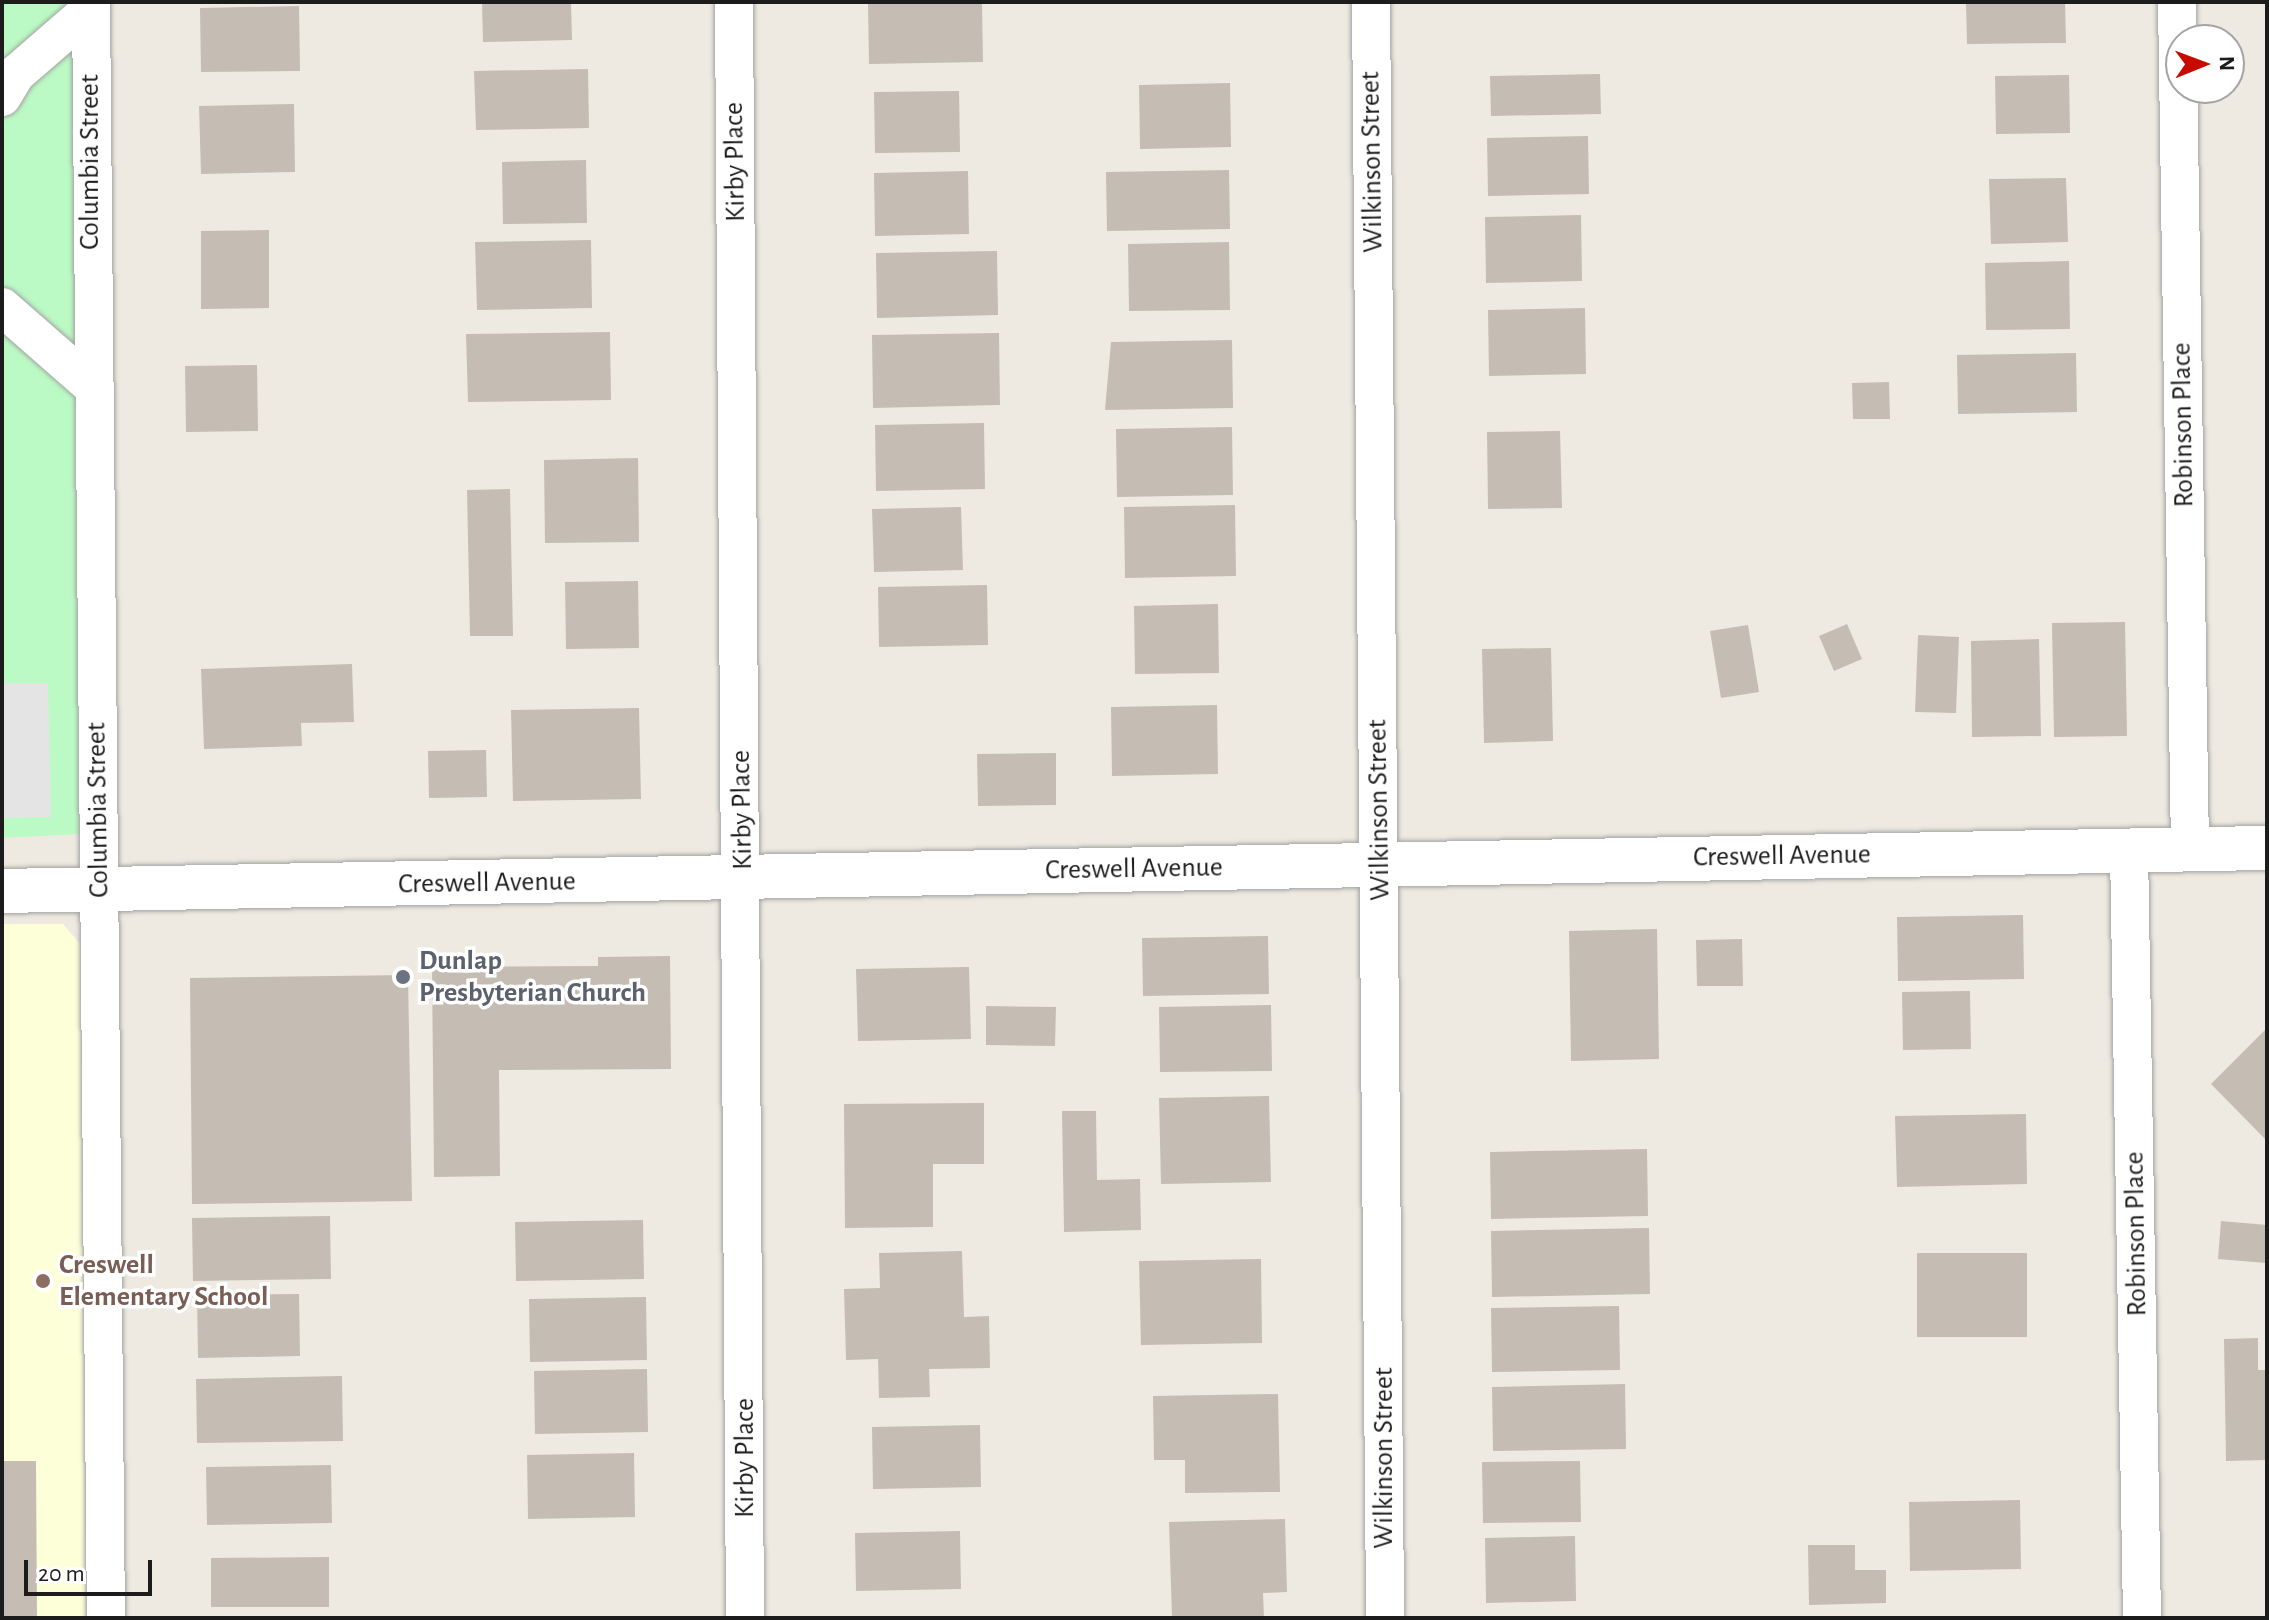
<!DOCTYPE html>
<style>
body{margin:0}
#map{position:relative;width:2269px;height:1620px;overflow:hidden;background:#eeeae1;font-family:"Alegreya Sans",sans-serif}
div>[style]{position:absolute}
.education>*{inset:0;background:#fdffd9}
.park>*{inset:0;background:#bbfac4}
.parking>*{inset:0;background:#e4e4e4}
.building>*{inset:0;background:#c5bdb4}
.roads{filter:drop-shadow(0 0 2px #a3a3a3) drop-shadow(0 0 2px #a3a3a3)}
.minor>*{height:38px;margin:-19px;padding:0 19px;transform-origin:19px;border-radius:19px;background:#fff}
.tertiary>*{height:44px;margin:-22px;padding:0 22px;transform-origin:22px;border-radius:22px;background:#fff}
.dots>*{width:22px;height:22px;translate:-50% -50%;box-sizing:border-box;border:4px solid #fff;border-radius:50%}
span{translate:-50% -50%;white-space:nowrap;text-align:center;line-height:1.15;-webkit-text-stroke:7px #fff;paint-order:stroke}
.street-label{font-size:28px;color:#1c1c1c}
.worship-label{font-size:28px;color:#5b616d;font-weight:700}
.left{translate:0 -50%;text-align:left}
.education-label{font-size:28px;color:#785e54;font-weight:700}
.frame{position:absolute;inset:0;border:4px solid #1c1c1c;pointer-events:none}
.north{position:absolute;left:2165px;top:24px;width:80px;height:80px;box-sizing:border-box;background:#fff;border:2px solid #a4a4a4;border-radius:50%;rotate:89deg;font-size:22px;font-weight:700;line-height:32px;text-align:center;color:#1c1c1c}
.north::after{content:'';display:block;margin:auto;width:28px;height:36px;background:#c80b00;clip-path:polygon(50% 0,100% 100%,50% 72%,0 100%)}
.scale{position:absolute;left:24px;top:1560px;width:128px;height:36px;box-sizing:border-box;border:4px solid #1c1c1c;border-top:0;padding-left:10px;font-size:24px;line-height:28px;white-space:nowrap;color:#1c1c1c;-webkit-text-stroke:6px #fff;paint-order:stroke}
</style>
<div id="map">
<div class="education">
<i style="clip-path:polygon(2px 924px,63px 924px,80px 944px,86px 1618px,2px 1618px)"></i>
</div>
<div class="park">
<i style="clip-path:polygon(2px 2px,76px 2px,81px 834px,2px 838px)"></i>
</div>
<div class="parking">
<i style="clip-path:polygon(2px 683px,48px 683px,51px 817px,2px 818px)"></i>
</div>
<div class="building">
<i style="clip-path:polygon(482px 2px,571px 2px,572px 40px,483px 42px)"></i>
<i style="clip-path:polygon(868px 2px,982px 2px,983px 62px,869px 64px)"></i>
<i style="clip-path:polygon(1966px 2px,2065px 2px,2066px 43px,1967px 44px)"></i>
<i style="clip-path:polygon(299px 6px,300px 71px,201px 72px,200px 8px)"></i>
<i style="clip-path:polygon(588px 69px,589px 128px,476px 130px,474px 71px)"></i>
<i style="clip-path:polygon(1600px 74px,1601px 114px,1491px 116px,1490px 76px)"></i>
<i style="clip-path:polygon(2069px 75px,2070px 133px,1996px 134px,1995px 76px)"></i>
<i style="clip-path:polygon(1230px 83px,1231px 147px,1140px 149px,1139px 85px)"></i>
<i style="clip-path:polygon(959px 91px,960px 152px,875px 153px,874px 92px)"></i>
<i style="clip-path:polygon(294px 104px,295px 172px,201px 174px,199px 106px)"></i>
<i style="clip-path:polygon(1588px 136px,1589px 194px,1488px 196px,1487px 138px)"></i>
<i style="clip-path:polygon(586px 160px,587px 223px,503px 224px,502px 162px)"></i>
<i style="clip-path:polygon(1229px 170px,1230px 229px,1107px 231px,1106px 172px)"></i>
<i style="clip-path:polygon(968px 171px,969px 234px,875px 236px,874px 173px)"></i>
<i style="clip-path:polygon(2066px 178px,2068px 242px,1991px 244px,1989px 179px)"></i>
<i style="clip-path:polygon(1581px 215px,1582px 281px,1486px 283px,1485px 217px)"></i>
<i style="clip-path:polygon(269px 230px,269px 308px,201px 309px,201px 231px)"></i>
<i style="clip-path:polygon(591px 240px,592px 308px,477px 310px,475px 242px)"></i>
<i style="clip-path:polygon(1229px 242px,1230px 310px,1129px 311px,1128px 244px)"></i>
<i style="clip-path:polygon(997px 251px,998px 315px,877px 318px,876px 253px)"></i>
<i style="clip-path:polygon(2069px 261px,2070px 329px,1986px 330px,1985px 263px)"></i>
<i style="clip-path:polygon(1585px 308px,1586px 374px,1489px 376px,1488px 310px)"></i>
<i style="clip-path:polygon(610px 332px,611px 400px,468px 402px,466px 334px)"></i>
<i style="clip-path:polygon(999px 333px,1000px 405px,873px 408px,872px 335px)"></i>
<i style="clip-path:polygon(1232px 340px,1233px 408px,1105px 410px,1111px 342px)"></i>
<i style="clip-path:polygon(2076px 353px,2077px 412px,1958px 414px,1957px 355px)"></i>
<i style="clip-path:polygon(257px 365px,258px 431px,186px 432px,185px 366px)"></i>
<i style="clip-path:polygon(1889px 382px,1890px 419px,1853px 419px,1852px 383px)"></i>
<i style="clip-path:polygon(984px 423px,985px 489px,876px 491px,875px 425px)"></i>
<i style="clip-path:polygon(1232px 427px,1233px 495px,1117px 497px,1116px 429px)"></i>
<i style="clip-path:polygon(1560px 431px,1562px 508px,1488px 509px,1487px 432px)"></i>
<i style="clip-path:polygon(638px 458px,639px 542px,545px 543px,544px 460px)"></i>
<i style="clip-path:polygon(510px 489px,513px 636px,470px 636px,467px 490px)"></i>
<i style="clip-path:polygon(1235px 505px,1236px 576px,1125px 578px,1124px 507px)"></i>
<i style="clip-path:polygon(961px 507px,963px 570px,874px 572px,872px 509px)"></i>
<i style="clip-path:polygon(638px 581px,639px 648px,566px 649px,565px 582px)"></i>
<i style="clip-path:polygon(987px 585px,988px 645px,879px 647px,878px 587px)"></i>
<i style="clip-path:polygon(1218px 604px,1219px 673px,1135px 674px,1134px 606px)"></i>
<i style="clip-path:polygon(2125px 622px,2127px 736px,2054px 737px,2052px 623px)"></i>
<i style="clip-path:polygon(1847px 624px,1862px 659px,1834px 671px,1819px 636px)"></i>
<i style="clip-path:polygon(1748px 625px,1759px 692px,1721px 698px,1710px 631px)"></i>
<i style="clip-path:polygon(1918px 635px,1959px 637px,1956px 713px,1915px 712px)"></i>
<i style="clip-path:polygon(2039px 639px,2041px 736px,1972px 737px,1971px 641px)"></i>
<i style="clip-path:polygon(1551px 648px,1553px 741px,1484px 743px,1482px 649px)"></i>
<i style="clip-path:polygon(352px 664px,354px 722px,301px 723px,302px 746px,204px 749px,201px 669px)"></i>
<i style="clip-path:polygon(1217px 705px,1218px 774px,1112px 776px,1111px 707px)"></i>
<i style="clip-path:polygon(639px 708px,641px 799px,513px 801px,511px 710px)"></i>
<i style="clip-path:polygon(486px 750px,487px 797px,429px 798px,428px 751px)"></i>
<i style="clip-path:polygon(1056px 753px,1056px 805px,978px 806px,977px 754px)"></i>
<i style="clip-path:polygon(2023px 915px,2024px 979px,1898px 981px,1897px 917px)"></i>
<i style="clip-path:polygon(1657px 929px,1659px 1059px,1571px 1061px,1569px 931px)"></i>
<i style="clip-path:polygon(1268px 936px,1269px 994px,1143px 996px,1142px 938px)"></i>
<i style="clip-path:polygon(1742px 939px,1743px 986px,1697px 986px,1696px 940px)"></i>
<i style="clip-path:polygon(670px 956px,671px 1069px,499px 1070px,500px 1176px,434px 1177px,432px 967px,598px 966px,598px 957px)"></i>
<i style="clip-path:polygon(969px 967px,971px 1039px,858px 1041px,856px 969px)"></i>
<i style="clip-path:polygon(408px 975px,412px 1201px,192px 1204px,190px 978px)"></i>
<i style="clip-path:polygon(1970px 991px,1971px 1049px,1903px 1050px,1902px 992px)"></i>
<i style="clip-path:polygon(1271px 1005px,1272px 1071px,1160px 1072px,1159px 1007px)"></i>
<i style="clip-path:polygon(986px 1006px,1056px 1007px,1055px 1046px,986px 1045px)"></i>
<i style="clip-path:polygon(2267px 1028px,2267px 1141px,2211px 1084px)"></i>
<i style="clip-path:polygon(1269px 1096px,1271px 1182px,1161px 1184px,1159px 1098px)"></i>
<i style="clip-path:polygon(984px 1103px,984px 1164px,933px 1164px,933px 1227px,845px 1228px,844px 1104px)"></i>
<i style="clip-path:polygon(1062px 1111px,1096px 1111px,1097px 1180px,1140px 1179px,1141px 1230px,1064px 1232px)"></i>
<i style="clip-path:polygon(2026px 1114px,2027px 1184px,1897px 1187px,1895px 1116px)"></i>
<i style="clip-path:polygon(1647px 1149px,1648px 1216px,1491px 1219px,1490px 1152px)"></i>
<i style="clip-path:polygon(330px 1216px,331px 1279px,193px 1281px,192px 1218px)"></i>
<i style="clip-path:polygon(643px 1220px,644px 1279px,516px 1281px,515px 1222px)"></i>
<i style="clip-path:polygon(2221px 1221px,2267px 1225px,2266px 1263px,2218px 1259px)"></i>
<i style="clip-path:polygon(1649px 1228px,1650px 1294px,1492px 1297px,1491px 1231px)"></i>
<i style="clip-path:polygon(962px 1251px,964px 1317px,989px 1316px,990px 1368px,929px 1369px,930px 1397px,879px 1398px,878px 1359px,846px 1360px,844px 1289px,880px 1288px,879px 1253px)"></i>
<i style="clip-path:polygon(1917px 1253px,2027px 1253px,2027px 1337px,1917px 1337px)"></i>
<i style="clip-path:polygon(1261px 1259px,1262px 1343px,1141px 1345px,1139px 1261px)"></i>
<i style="clip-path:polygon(299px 1294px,300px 1356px,198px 1358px,197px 1295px)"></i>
<i style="clip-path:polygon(646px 1297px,647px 1360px,530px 1362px,529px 1299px)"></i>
<i style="clip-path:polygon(1619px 1306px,1620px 1370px,1492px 1372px,1491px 1308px)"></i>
<i style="clip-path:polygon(2258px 1338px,2258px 1370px,2267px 1370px,2267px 1460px,2226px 1461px,2224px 1339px)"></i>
<i style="clip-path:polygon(647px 1369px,648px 1432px,535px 1434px,534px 1371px)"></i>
<i style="clip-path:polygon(342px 1376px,343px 1441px,197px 1443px,196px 1379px)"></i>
<i style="clip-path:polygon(1625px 1384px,1626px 1449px,1493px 1451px,1492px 1387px)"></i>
<i style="clip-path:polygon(1278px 1394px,1280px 1492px,1185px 1493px,1185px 1460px,1154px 1460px,1153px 1396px)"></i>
<i style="clip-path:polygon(980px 1425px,981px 1487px,873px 1489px,872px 1427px)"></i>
<i style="clip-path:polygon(634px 1453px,635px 1517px,528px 1519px,527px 1455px)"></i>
<i style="clip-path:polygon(2px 1461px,36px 1461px,37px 1618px,2px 1618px)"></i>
<i style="clip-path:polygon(1580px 1461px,1581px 1522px,1483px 1523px,1482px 1462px)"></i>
<i style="clip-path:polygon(331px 1465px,332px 1523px,207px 1525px,206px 1467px)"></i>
<i style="clip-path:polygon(2020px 1500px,2021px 1569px,1910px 1571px,1909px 1502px)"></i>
<i style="clip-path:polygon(1285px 1519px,1287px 1592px,1263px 1593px,1264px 1618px,1172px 1618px,1169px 1522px)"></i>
<i style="clip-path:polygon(960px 1531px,961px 1589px,856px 1591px,855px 1533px)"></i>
<i style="clip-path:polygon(1575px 1536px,1576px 1601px,1486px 1603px,1485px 1538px)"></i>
<i style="clip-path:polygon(1808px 1545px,1855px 1545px,1855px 1570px,1886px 1570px,1886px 1603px,1809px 1605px)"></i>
<i style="clip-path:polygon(329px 1557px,329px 1607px,211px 1607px,211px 1558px)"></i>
</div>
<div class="roads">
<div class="minor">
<i style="left:91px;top:2px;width:1616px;rotate:89.47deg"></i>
<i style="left:734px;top:2px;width:1616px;rotate:89.61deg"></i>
<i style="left:1371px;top:2px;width:1616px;rotate:89.5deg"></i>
<i style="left:2177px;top:2px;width:847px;rotate:89.12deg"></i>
<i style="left:2px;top:97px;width:27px;rotate:-59deg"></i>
<i style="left:16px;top:74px;width:99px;rotate:-40.9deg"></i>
<i style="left:2px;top:307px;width:117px;rotate:41.2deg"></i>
<i style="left:2129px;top:850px;width:768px;rotate:89.03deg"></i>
</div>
<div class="tertiary">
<i style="left:2px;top:891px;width:2265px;rotate:-1.09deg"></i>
</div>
</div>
<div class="dots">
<i style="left:403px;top:977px;background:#6b7280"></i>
<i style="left:43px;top:1281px;background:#8d6e63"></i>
</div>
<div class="street-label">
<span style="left:90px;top:162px;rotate:-90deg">Columbia Street</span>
<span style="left:735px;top:162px;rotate:-91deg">Kirby Place</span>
<span style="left:1372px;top:162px;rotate:-91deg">Wilkinson Street</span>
<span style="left:2183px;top:425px;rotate:-91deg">Robinson Place</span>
<span style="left:98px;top:810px;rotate:-91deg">Columbia Street</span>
<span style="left:742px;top:810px;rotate:-91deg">Kirby Place</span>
<span style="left:1379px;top:810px;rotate:-91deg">Wilkinson Street</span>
<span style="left:1782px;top:856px;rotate:-1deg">Creswell Avenue</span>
<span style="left:1134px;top:869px;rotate:-1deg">Creswell Avenue</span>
<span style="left:487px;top:883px;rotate:-1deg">Creswell Avenue</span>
<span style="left:2136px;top:1234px;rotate:-91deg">Robinson Place</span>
<span style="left:745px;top:1458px;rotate:-90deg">Kirby Place</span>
<span style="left:1384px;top:1458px;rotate:-90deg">Wilkinson Street</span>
</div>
<div class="worship-label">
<span class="left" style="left:419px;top:977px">Dunlap<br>Presbyterian Church</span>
</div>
<div class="education-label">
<span class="left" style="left:59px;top:1281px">Creswell<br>Elementary School</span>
</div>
<div class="frame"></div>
<div class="north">N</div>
<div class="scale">20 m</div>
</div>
